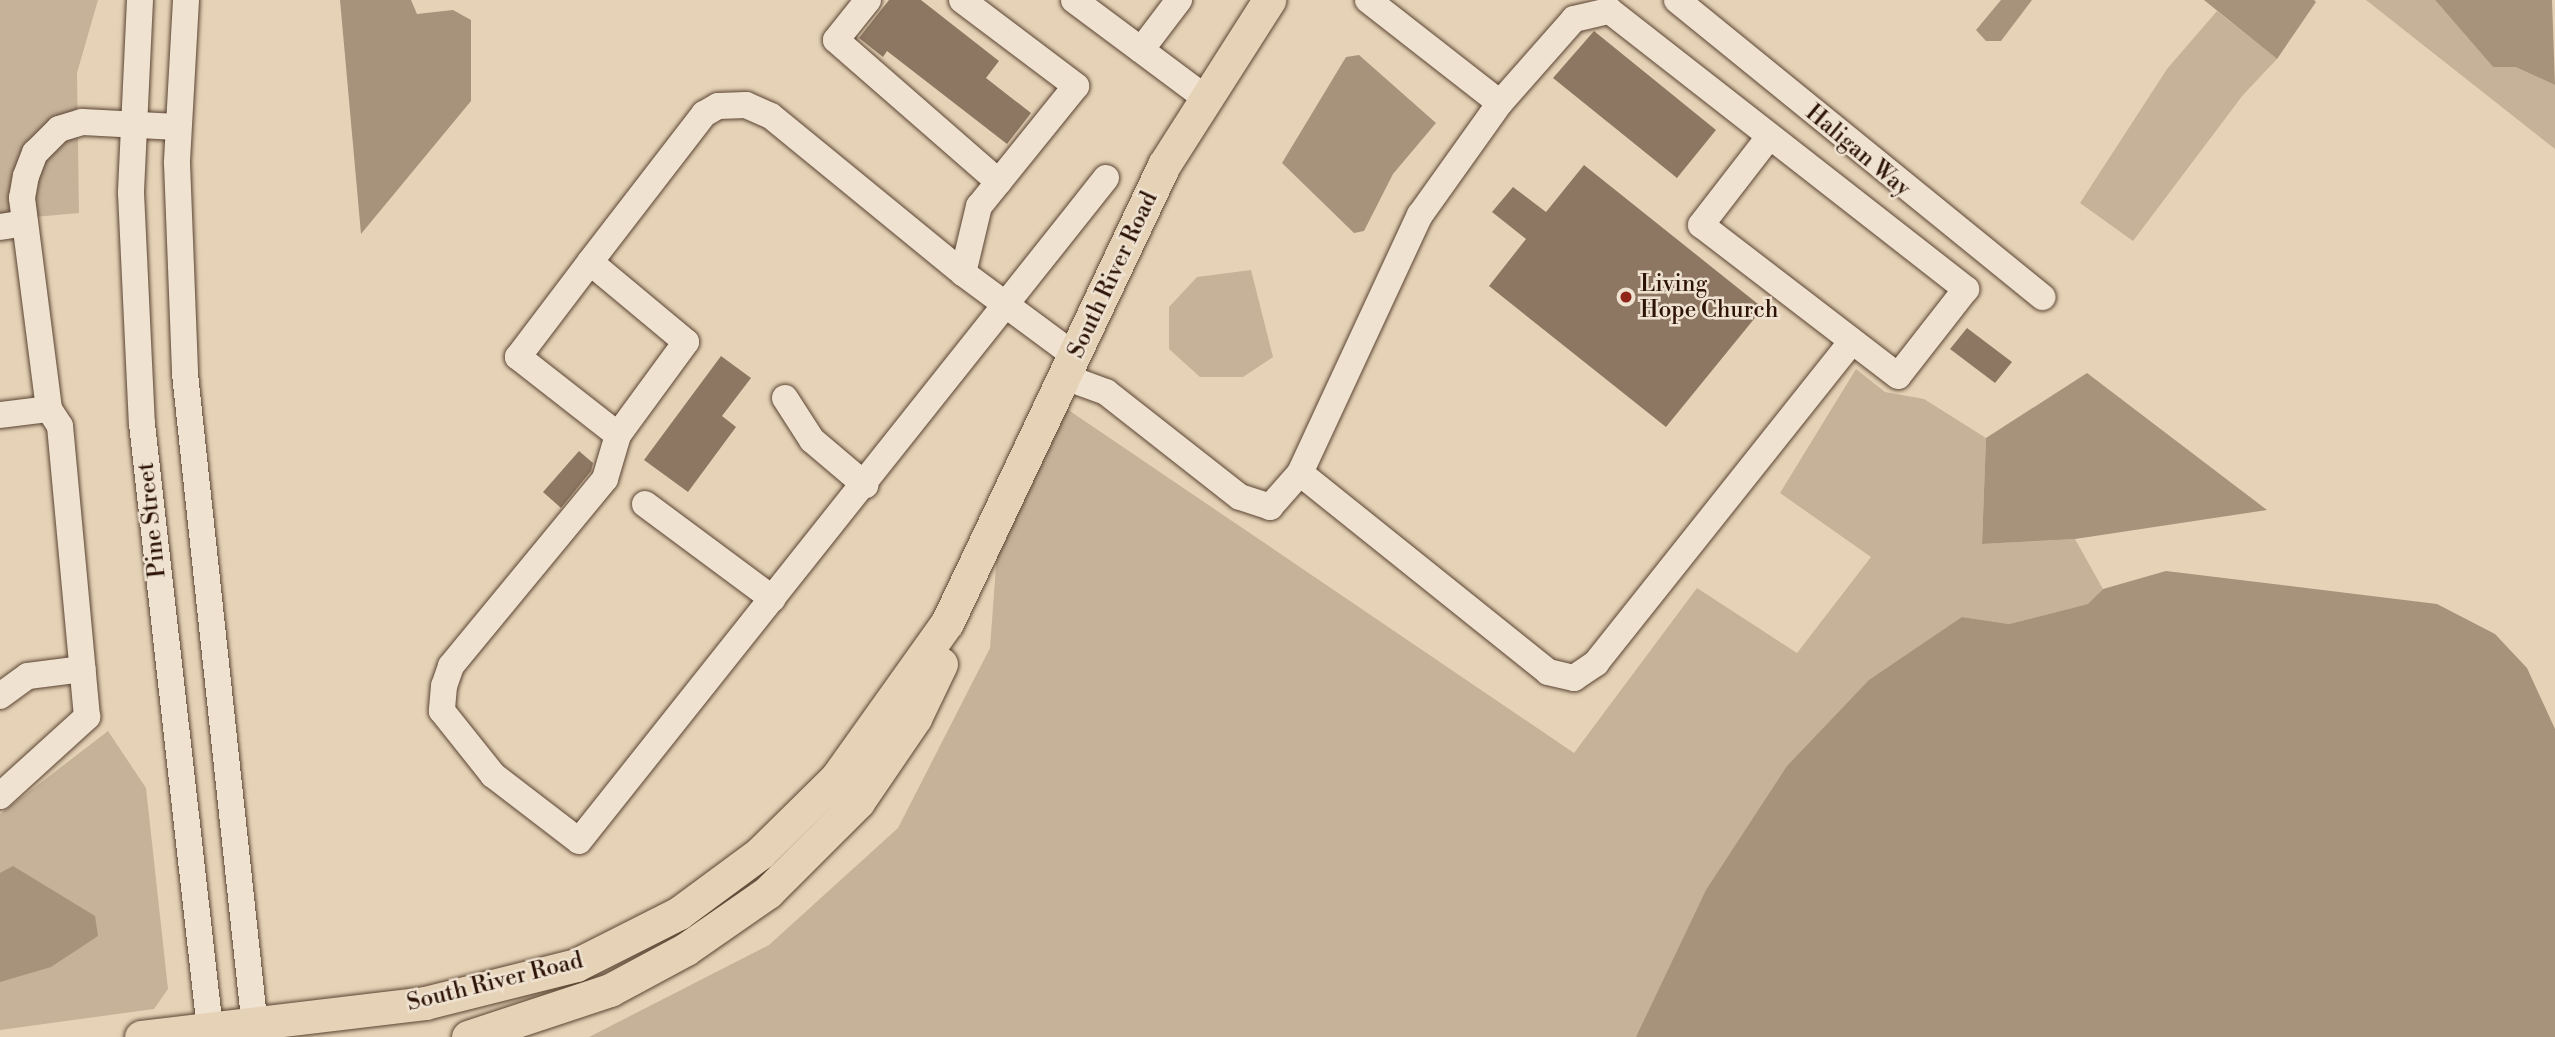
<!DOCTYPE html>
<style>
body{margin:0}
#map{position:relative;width:2555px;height:1037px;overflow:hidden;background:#e6d3b7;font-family:"Libre Bodoni",serif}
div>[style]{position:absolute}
.green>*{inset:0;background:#c6b299}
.water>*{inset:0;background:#a7927b}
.building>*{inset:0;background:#8d7762}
.roads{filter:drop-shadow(0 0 2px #5a4332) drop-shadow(0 0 2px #5a4332)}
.minor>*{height:26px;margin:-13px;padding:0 13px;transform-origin:13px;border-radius:13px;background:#efe2d0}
.major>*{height:33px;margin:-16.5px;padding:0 16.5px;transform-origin:16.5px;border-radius:16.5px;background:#e6d3b7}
.dots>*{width:19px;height:19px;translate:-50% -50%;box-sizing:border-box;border:4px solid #efe2d0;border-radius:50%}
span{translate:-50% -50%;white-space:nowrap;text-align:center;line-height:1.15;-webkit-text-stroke:5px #efe2d0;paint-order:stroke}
.street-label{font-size:23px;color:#2c1306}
.poi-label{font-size:23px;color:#2c1306}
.left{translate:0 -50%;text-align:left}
</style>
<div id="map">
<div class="green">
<i style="clip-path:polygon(0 0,98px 0,77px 73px,79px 213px,0 220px)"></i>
<i style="clip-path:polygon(2366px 0,2435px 0,2493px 67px,2516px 66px,2555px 85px,2555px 149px)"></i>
<i style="clip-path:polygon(2217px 11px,2277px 59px,2243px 95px,2133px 241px,2080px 203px,2167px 69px)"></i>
<i style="clip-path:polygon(1251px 270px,1273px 357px,1243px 377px,1200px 377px,1169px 349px,1169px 307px,1197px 277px)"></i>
<i style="clip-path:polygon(1856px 369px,1885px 392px,1924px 399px,1986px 438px,1982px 544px,2075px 539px,2103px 589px,2089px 604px,2009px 624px,1962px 617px,1636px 1037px,589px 1037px,769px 945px,898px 828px,990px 648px,997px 552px,1064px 407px,1574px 753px,1697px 588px,1797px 653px,1871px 557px,1780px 493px)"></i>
<i style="clip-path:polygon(108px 731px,146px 788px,168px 989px,154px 1009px,0 1030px,0 814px)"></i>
</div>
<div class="water">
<i style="clip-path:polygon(340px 0,411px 0,417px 14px,453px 10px,471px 20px,471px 101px,361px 234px)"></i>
<i style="clip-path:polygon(2001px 0,2032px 0,2001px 41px,1986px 41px,1976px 30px)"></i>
<i style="clip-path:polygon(2204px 0,2314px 0,2316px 2px,2277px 59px)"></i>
<i style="clip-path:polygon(2435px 0,2552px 0,2555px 85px,2516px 67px,2493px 67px)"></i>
<i style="clip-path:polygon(1359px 55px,1436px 123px,1393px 174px,1364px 231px,1354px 233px,1282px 163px,1346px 57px)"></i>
<i style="clip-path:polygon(2087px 373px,2267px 510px,2075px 539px,1982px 544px,1986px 438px)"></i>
<i style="clip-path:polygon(2166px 571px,2437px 604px,2495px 634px,2527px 668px,2555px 729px,2555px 1037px,1636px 1037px,1706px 890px,1787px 766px,1869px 680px,1962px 617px,2009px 624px,2088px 604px,2103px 589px)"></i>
<i style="clip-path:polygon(13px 866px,95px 916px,98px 936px,51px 967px,0 982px,0 873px)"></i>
</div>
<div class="building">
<i style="clip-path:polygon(889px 0,921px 0,999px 61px,986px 78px,1031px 113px,1007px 144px,887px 51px,883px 57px,859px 38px)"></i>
<i style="clip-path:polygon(1594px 31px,1716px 130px,1677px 178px,1553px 78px)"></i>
<i style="clip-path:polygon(1584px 165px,1763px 308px,1666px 427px,1489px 286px,1526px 239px,1492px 212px,1513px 187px,1546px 212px)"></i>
<i style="clip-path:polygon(1967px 328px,2012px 362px,1995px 383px,1950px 349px)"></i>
<i style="clip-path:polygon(721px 356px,751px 378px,722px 416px,736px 427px,688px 492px,644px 460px)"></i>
<i style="clip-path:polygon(579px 451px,593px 463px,591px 471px,561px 508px,543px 492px)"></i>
</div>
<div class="roads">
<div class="minor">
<i style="left:140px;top:0;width:193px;rotate:92.7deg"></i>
<i style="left:131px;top:193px;width:231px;rotate:87.3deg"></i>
<i style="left:142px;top:424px;width:609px;rotate:83.59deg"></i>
<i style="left:186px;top:0;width:163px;rotate:93.2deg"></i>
<i style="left:177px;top:163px;width:211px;rotate:87.8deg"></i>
<i style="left:185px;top:374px;width:667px;rotate:83.89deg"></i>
<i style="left:868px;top:0;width:51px;rotate:128.7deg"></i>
<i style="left:836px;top:40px;width:216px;rotate:41.1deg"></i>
<i style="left:962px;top:0;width:143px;rotate:37deg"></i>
<i style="left:1076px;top:86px;width:154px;rotate:128.9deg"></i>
<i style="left:979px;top:206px;width:69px;rotate:103.4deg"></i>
<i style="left:963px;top:273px;width:139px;rotate:36.5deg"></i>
<i style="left:1074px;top:0;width:161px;rotate:36.7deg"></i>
<i style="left:1368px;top:0;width:167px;rotate:38deg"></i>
<i style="left:1677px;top:0;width:471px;rotate:39.1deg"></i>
<i style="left:1141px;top:50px;width:63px;rotate:-52.8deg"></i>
<i style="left:0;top:227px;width:25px;rotate:-9deg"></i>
<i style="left:590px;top:262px;width:125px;rotate:39.8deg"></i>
<i style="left:686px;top:342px;width:115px;rotate:126.2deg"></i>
<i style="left:618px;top:435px;width:127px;rotate:-142deg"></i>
<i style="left:518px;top:357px;width:119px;rotate:-52.8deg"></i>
<i style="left:590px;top:262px;width:187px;rotate:-52.4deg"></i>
<i style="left:704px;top:114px;width:16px;rotate:-30deg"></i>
<i style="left:718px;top:106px;width:28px;rotate:-2deg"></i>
<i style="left:746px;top:105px;width:27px;rotate:24deg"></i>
<i style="left:771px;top:116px;width:248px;rotate:39.3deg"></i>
<i style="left:1065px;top:377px;width:44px;rotate:20.1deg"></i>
<i style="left:1106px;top:392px;width:170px;rotate:38.1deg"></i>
<i style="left:1240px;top:497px;width:32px;rotate:18deg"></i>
<i style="left:1270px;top:507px;width:45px;rotate:-48.6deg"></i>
<i style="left:1300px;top:473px;width:285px;rotate:-65.1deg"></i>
<i style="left:1420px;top:215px;width:138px;rotate:-54.5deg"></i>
<i style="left:1500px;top:103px;width:112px;rotate:-48.6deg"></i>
<i style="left:1574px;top:19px;width:37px;rotate:-13deg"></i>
<i style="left:1610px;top:11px;width:452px;rotate:38deg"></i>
<i style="left:1966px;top:289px;width:110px;rotate:128deg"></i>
<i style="left:1898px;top:376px;width:248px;rotate:-142.5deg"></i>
<i style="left:1701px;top:225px;width:111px;rotate:-52.3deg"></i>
<i style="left:785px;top:398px;width:50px;rotate:57.3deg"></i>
<i style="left:812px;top:440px;width:70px;rotate:40.3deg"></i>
<i style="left:0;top:415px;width:49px;rotate:-7deg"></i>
<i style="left:618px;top:435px;width:46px;rotate:106.5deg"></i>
<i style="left:605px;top:479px;width:242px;rotate:129.5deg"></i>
<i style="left:451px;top:666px;width:21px;rotate:109deg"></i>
<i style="left:444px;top:686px;width:25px;rotate:95deg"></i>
<i style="left:442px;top:711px;width:82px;rotate:51.4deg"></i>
<i style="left:493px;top:775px;width:108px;rotate:37.5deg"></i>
<i style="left:579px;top:841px;width:847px;rotate:-51.52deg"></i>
<i style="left:1300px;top:473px;width:318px;rotate:38.7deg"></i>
<i style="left:1548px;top:672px;width:27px;rotate:13deg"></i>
<i style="left:1574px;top:678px;width:27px;rotate:-34deg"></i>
<i style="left:1596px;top:663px;width:411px;rotate:-51.5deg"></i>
<i style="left:645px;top:504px;width:159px;rotate:36.6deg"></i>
<i style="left:0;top:696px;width:34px;rotate:-36deg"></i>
<i style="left:28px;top:676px;width:55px;rotate:-7.3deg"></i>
<i style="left:0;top:796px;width:118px;rotate:-42.2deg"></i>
<i style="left:87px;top:717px;width:292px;rotate:-95.3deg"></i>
<i style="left:60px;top:426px;width:20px;rotate:-123deg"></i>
<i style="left:49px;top:409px;width:213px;rotate:-97.3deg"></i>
<i style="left:22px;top:198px;width:22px;rotate:-80deg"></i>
<i style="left:26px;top:176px;width:25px;rotate:-69deg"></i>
<i style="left:35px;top:153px;width:34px;rotate:-45deg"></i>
<i style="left:59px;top:129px;width:24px;rotate:-17deg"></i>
<i style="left:82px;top:122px;width:96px;rotate:3deg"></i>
</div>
<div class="major">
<i style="left:141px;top:1037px;width:286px;rotate:-6.8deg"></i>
<i style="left:425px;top:1003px;width:156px;rotate:-14.1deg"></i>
<i style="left:576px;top:965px;width:115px;rotate:-26.8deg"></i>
<i style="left:679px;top:913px;width:101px;rotate:-36.5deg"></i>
<i style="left:760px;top:853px;width:108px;rotate:-44.6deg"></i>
<i style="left:837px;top:777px;width:189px;rotate:-54.5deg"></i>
<i style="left:947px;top:623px;width:507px;rotate:-64.65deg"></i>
<i style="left:1164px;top:165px;width:196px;rotate:-57.5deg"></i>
<i style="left:468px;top:1037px;width:150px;rotate:-18.3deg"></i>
<i style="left:610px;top:990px;width:86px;rotate:-28.3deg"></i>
<i style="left:686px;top:949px;width:100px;rotate:-34.8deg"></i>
<i style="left:768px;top:892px;width:127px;rotate:-45deg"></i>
<i style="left:858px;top:802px;width:102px;rotate:-55.8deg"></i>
<i style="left:915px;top:718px;width:60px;rotate:-64.3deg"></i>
</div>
</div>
<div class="dots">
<i style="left:1626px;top:297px;background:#8f2418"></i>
</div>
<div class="street-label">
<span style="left:1858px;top:151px;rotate:40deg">Haligan Way</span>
<span style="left:1113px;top:275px;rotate:-65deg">South River Road</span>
<span style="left:152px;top:520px;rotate:-96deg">Pine Street</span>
<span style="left:495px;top:982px;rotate:-14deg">South River Road</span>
</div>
<div class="poi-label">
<span class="left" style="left:1640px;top:297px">Living<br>Hope Church</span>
</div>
</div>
